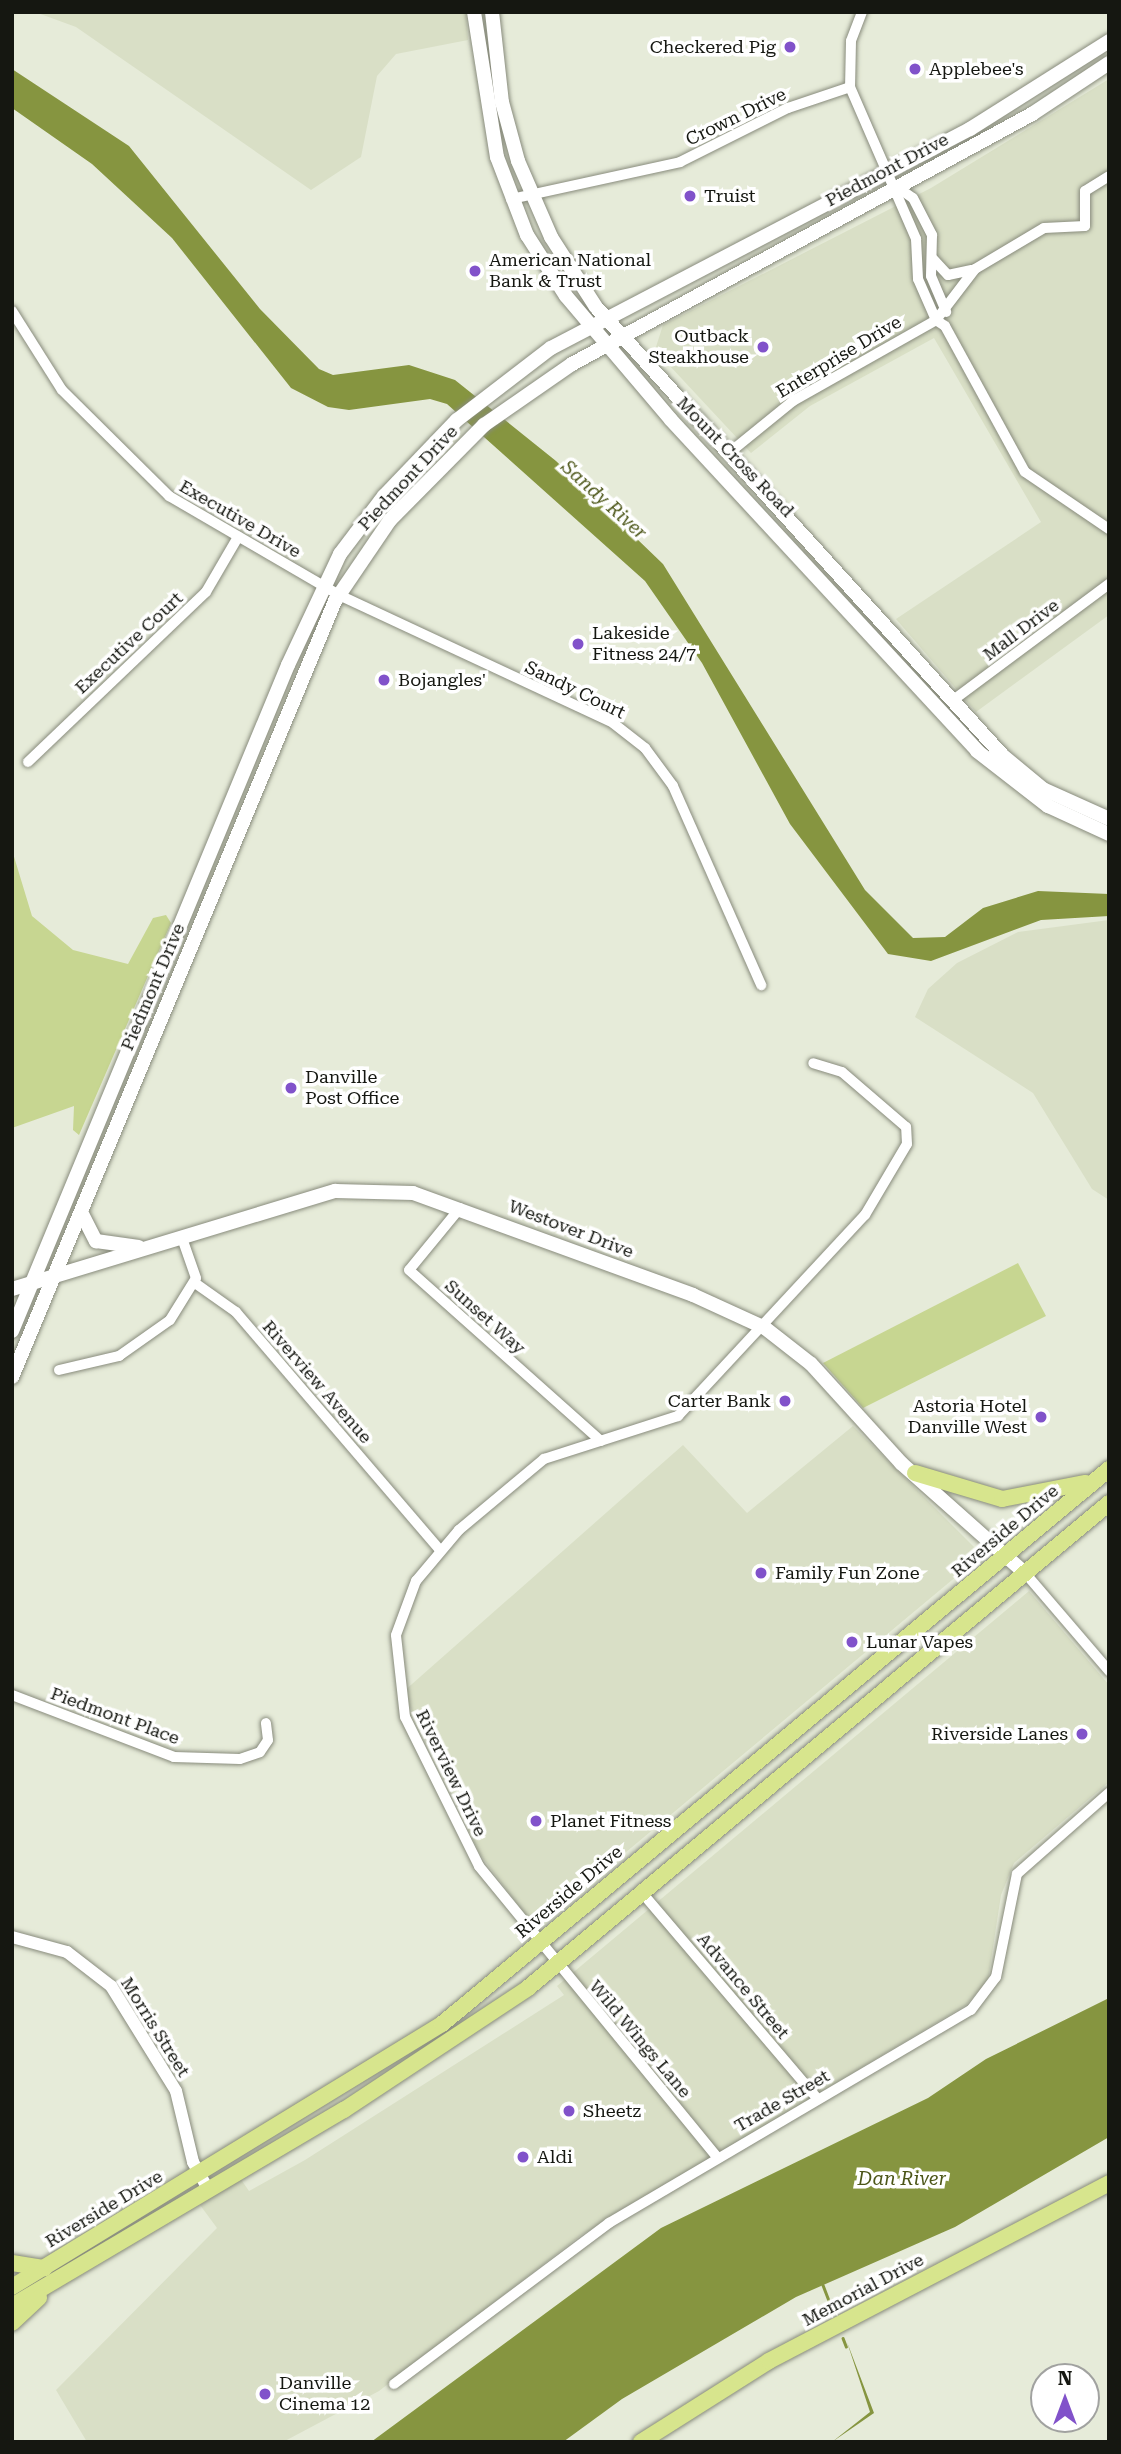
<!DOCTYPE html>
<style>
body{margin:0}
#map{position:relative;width:1121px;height:2454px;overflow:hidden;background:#e6ebd9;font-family:"Roboto Serif",serif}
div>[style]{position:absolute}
.built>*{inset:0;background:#d9dfc6}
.green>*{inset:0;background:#c7d691}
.water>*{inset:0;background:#869540}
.stream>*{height:2.5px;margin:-1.25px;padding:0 1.25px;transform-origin:1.25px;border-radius:1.25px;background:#869540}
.roads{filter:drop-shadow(0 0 2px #888b7c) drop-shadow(0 0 2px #888b7c)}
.minor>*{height:10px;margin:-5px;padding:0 5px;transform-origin:5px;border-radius:5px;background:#fff}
.tertiary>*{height:12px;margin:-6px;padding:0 6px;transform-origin:6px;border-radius:6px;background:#fff}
.secondary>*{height:14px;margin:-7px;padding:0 7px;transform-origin:7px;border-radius:7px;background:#fff}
.primary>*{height:16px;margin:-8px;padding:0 8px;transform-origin:8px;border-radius:8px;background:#d7e58d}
.dots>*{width:19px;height:19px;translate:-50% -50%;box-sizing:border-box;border:4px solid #fff;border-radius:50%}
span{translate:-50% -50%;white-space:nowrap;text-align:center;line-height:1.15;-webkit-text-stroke:7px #fff;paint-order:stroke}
.poi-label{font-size:18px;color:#151711}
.right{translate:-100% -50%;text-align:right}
.left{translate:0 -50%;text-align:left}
.street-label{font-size:18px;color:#151711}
.water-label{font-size:19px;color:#4c5618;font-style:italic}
.frame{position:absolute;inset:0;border:14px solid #151711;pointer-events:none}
.north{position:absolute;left:1030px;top:2363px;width:70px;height:70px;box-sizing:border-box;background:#fff;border:2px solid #a1a2a0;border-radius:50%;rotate:0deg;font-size:19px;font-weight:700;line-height:28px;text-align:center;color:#151711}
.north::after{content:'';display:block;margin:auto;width:24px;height:32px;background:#8152ca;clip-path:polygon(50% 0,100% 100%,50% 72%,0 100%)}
</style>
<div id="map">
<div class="built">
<i style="clip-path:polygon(35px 12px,466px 12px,468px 40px,396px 54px,377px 76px,361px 157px,311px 190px,76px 27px)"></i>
<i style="clip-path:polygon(1109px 79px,1109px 615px,976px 712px,896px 619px,1041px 522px,934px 338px,810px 406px,751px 453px,655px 350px,663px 325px,931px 188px)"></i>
<i style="clip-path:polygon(1109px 920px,1109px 1200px,1092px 1189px,1033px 1093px,915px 1017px,928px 989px,957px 963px,1018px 932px)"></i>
<i style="clip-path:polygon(853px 1426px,982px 1555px,535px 1928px,479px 1853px,403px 1692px,683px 1445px,747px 1513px)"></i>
<i style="clip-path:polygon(1029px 1591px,1109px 1685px,1109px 1782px,1014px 1863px,1001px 1895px,988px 1980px,966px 2005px,580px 2236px,379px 2391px,283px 2442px,87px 2442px,56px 2390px,217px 2228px,200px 2205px,240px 2178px,249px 2191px,305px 2160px,564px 1995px,557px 1986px)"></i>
</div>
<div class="green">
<i style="clip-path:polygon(12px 850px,32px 916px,73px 950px,128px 964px,153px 918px,166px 915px,171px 923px,79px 1135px,73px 1130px,74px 1106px,12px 1128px)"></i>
<i style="clip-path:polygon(1018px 1263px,1046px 1316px,863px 1408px,823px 1363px)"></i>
</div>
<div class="water">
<i style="clip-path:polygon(12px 69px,129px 146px,260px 309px,319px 369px,333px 375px,409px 365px,455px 380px,556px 461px,663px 564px,865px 890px,913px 938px,945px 937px,983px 908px,1038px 891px,1109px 894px,1109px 916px,1041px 920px,931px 961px,888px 954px,790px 824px,702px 663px,645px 581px,447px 404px,430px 399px,349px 410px,328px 407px,291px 388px,172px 238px,92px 164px,12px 108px)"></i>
<i style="clip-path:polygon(1109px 1998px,1109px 2137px,955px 2227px,796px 2297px,622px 2399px,563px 2442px,371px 2442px,661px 2228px,928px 2098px,986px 2059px)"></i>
<i style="clip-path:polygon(847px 2342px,874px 2413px,832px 2442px,870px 2412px)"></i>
</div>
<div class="stream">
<i style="left:823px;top:2285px;width:28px;rotate:69deg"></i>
<i style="left:843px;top:2338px;width:9px;rotate:69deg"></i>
</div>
<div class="roads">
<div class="minor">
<i style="left:862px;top:12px;width:31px;rotate:111deg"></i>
<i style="left:851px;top:41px;width:46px;rotate:91.2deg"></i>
<i style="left:850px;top:87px;width:166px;rotate:66.5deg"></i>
<i style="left:916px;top:239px;width:40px;rotate:87.1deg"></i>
<i style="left:918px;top:279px;width:45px;rotate:66.3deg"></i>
<i style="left:897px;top:187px;width:19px;rotate:35deg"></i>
<i style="left:913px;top:198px;width:42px;rotate:62.8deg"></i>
<i style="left:932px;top:235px;width:41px;rotate:91.4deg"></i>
<i style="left:931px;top:276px;width:39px;rotate:67deg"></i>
<i style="left:511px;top:199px;width:173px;rotate:-12.3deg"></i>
<i style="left:680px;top:162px;width:121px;rotate:-26.6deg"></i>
<i style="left:788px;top:108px;width:65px;rotate:-18.7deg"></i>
<i style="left:933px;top:259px;width:22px;rotate:47deg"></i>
<i style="left:948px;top:275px;width:24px;rotate:-12deg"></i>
<i style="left:12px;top:311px;width:93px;rotate:57.7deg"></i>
<i style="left:62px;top:390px;width:151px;rotate:44.7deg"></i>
<i style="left:169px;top:496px;width:197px;rotate:30.2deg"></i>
<i style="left:339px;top:595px;width:302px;rotate:25deg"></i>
<i style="left:613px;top:723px;width:41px;rotate:38deg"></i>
<i style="left:645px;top:748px;width:47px;rotate:53.6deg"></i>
<i style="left:673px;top:786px;width:218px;rotate:66.1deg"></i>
<i style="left:936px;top:320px;width:11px;rotate:34deg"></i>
<i style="left:945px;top:326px;width:166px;rotate:61.3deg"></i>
<i style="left:1025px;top:472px;width:102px;rotate:34.2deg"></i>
<i style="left:729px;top:453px;width:82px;rotate:-39.1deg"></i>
<i style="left:793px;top:401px;width:164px;rotate:-29.5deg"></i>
<i style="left:936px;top:320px;width:64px;rotate:-52.6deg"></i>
<i style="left:975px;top:269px;width:80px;rotate:-30.7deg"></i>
<i style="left:1044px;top:228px;width:41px;rotate:-2.8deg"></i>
<i style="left:1085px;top:226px;width:35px;rotate:-90deg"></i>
<i style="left:1085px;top:191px;width:28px;rotate:-32deg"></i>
<i style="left:952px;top:701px;width:196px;rotate:-36.7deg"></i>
<i style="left:28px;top:762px;width:246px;rotate:-43.7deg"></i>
<i style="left:206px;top:592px;width:64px;rotate:-59.8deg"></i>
<i style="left:460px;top:1208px;width:80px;rotate:129.4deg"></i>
<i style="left:409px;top:1270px;width:257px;rotate:41.7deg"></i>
<i style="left:195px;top:1283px;width:50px;rotate:35.3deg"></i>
<i style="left:236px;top:1312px;width:312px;rotate:49.4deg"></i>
<i style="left:59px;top:1370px;width:62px;rotate:-13.1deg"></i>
<i style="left:119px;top:1356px;width:62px;rotate:-35.2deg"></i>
<i style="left:170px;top:1320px;width:49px;rotate:-58.2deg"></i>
<i style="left:196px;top:1278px;width:42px;rotate:-109.3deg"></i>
<i style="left:1026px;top:1574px;width:128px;rotate:49.4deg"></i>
<i style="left:12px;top:1695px;width:173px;rotate:20.9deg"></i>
<i style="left:174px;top:1757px;width:66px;rotate:1.7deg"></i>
<i style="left:240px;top:1759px;width:21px;rotate:-19deg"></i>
<i style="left:260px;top:1752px;width:14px;rotate:-56deg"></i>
<i style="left:268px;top:1740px;width:17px;rotate:-97deg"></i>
<i style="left:644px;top:1895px;width:267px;rotate:49.6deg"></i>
<i style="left:717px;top:2157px;width:376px;rotate:-129.3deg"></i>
<i style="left:479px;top:1866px;width:166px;rotate:-116.4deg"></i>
<i style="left:405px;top:1717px;width:82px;rotate:-96.3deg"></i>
<i style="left:396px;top:1635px;width:58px;rotate:-69.7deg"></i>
<i style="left:416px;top:1581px;width:67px;rotate:-49.9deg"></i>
<i style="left:459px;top:1530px;width:111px;rotate:-39.9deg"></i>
<i style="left:544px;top:1459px;width:141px;rotate:-17.8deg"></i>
<i style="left:678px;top:1416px;width:275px;rotate:-47.1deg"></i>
<i style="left:865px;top:1215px;width:82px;rotate:-59.4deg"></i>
<i style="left:907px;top:1144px;width:17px;rotate:-93deg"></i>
<i style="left:906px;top:1127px;width:84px;rotate:-139.3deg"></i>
<i style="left:842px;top:1072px;width:30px;rotate:-163deg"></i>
<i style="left:394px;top:2384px;width:269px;rotate:-36.8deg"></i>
<i style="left:609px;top:2223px;width:420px;rotate:-30.5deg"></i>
<i style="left:971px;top:2010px;width:41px;rotate:-52.9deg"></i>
<i style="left:996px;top:1977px;width:105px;rotate:-78.5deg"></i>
<i style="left:1017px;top:1874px;width:123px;rotate:-41.4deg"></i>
</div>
<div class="tertiary">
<i style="left:12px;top:1937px;width:57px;rotate:15.3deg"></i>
<i style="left:67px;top:1952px;width:56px;rotate:37.7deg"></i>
<i style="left:111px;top:1986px;width:123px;rotate:58.2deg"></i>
<i style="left:176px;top:2091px;width:73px;rotate:76.5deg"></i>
<i style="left:193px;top:2162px;width:33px;rotate:61deg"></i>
</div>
<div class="secondary">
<i style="left:474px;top:12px;width:147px;rotate:81deg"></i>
<i style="left:497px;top:157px;width:84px;rotate:69deg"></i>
<i style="left:527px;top:235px;width:72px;rotate:57.4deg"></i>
<i style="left:566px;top:296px;width:162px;rotate:49.7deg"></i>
<i style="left:671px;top:420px;width:451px;rotate:47.2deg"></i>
<i style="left:977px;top:751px;width:90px;rotate:37.8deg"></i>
<i style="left:1048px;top:806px;width:67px;rotate:24.7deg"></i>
<i style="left:492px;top:12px;width:91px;rotate:83.7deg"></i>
<i style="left:502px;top:102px;width:61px;rotate:74.8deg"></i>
<i style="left:518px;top:161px;width:83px;rotate:66.5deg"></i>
<i style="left:551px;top:237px;width:83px;rotate:57.3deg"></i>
<i style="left:596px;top:307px;width:606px;rotate:47.81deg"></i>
<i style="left:1003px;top:756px;width:52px;rotate:39.5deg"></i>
<i style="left:1043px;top:789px;width:72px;rotate:24.4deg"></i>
<i style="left:81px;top:1212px;width:33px;rotate:63deg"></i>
<i style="left:96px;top:1241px;width:43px;rotate:7.9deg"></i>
<i style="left:12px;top:1289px;width:338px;rotate:-16.9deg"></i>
<i style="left:335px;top:1191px;width:78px;rotate:1.5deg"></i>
<i style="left:413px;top:1193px;width:298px;rotate:20deg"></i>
<i style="left:693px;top:1295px;width:79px;rotate:24.6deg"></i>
<i style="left:765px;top:1328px;width:58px;rotate:38deg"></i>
<i style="left:811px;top:1364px;width:134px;rotate:47.7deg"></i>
<i style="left:901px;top:1463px;width:167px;rotate:41.6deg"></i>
<i style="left:12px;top:1331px;width:721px;rotate:-67.49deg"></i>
<i style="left:288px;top:665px;width:123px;rotate:-64.9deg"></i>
<i style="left:340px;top:554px;width:73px;rotate:-52.8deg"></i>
<i style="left:384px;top:496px;width:105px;rotate:-46.2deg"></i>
<i style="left:457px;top:420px;width:118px;rotate:-37.5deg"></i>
<i style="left:551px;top:348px;width:473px;rotate:-27.6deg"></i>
<i style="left:970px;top:129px;width:165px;rotate:-32.3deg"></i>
<i style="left:12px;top:1377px;width:841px;rotate:-67.4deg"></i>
<i style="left:335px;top:601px;width:98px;rotate:-55.8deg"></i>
<i style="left:390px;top:520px;width:134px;rotate:-45.3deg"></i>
<i style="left:484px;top:425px;width:107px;rotate:-34.7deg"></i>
<i style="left:572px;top:364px;width:524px;rotate:-28.52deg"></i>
<i style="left:1032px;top:114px;width:92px;rotate:-33.5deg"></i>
</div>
<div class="primary">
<i style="left:915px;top:1473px;width:91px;rotate:16.6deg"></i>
<i style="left:1002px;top:1499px;width:85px;rotate:-10.9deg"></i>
<i style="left:12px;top:2263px;width:33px;rotate:9deg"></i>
<i style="left:12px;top:2287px;width:504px;rotate:-31.45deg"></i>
<i style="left:442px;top:2024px;width:868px;rotate:-39.76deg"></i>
<i style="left:12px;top:2306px;width:386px;rotate:-30.6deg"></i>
<i style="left:344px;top:2110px;width:221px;rotate:-33.5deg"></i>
<i style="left:528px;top:1988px;width:757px;rotate:-39.85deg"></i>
<i style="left:12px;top:2323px;width:37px;rotate:-43deg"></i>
<i style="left:641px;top:2442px;width:151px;rotate:-32.3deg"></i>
<i style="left:769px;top:2361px;width:384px;rotate:-27.6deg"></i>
</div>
</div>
<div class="dots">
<i style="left:790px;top:47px;background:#8152ca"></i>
<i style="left:915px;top:69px;background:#8152ca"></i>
<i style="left:690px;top:196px;background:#8152ca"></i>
<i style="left:475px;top:271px;background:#8152ca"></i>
<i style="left:763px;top:347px;background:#8152ca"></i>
<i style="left:578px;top:644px;background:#8152ca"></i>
<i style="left:384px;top:680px;background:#8152ca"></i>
<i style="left:291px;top:1088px;background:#8152ca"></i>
<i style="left:785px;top:1401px;background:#8152ca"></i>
<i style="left:1041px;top:1417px;background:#8152ca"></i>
<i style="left:761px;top:1573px;background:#8152ca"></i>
<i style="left:852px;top:1642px;background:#8152ca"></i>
<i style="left:1082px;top:1734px;background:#8152ca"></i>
<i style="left:536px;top:1821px;background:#8152ca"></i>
<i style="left:569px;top:2111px;background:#8152ca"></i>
<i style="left:523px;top:2157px;background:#8152ca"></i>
<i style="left:265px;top:2394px;background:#8152ca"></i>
</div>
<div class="poi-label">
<span class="right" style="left:776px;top:47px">Checkered Pig</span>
<span class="left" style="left:929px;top:69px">Applebee's</span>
<span class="left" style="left:704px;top:196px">Truist</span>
<span class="left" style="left:489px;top:271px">American National<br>Bank &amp; Trust</span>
<span class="right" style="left:749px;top:347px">Outback<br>Steakhouse</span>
<span class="left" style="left:592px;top:644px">Lakeside<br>Fitness 24/7</span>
<span class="left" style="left:398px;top:680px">Bojangles'</span>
<span class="left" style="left:305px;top:1088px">Danville<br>Post Office</span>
<span class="right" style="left:771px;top:1401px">Carter Bank</span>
<span class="right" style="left:1027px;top:1417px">Astoria Hotel<br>Danville West</span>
<span class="left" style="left:775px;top:1573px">Family Fun Zone</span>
<span class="left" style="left:866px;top:1642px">Lunar Vapes</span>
<span class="right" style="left:1068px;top:1734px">Riverside Lanes</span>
<span class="left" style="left:550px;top:1821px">Planet Fitness</span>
<span class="left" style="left:583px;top:2111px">Sheetz</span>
<span class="left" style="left:537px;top:2157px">Aldi</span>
<span class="left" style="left:279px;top:2394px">Danville<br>Cinema 12</span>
</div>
<div class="street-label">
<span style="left:736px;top:117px;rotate:-26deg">Crown Drive</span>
<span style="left:887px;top:170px;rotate:-28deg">Piedmont Drive</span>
<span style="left:839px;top:357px;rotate:-31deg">Enterprise Drive</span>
<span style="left:735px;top:457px;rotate:46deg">Mount Cross Road</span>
<span style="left:408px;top:478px;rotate:-47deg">Piedmont Drive</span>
<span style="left:240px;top:519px;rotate:30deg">Executive Drive</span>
<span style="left:1021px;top:630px;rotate:-37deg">Mall Drive</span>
<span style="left:129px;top:643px;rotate:-43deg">Executive Court</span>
<span style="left:575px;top:690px;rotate:26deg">Sandy Court</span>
<span style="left:153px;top:987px;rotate:-67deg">Piedmont Drive</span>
<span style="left:571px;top:1229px;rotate:21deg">Westover Drive</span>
<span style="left:485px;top:1317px;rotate:42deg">Sunset Way</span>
<span style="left:317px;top:1382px;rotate:49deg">Riverview Avenue</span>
<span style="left:1005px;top:1531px;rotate:-40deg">Riverside Drive</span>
<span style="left:115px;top:1716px;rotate:20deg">Piedmont Place</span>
<span style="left:451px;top:1773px;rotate:64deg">Riverview Drive</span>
<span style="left:569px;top:1892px;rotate:-40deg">Riverside Drive</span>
<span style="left:743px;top:1986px;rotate:50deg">Advance Street</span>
<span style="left:155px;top:2027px;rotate:58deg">Morris Street</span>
<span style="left:640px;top:2039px;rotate:50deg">Wild Wings Lane</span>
<span style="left:782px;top:2101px;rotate:-30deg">Trade Street</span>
<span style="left:104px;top:2209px;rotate:-31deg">Riverside Drive</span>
<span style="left:863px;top:2290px;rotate:-28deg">Memorial Drive</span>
</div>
<div class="water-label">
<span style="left:604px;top:500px;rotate:42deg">Sandy River</span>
<span style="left:902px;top:2179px">Dan River</span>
</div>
<div class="frame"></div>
<div class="north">N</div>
</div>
